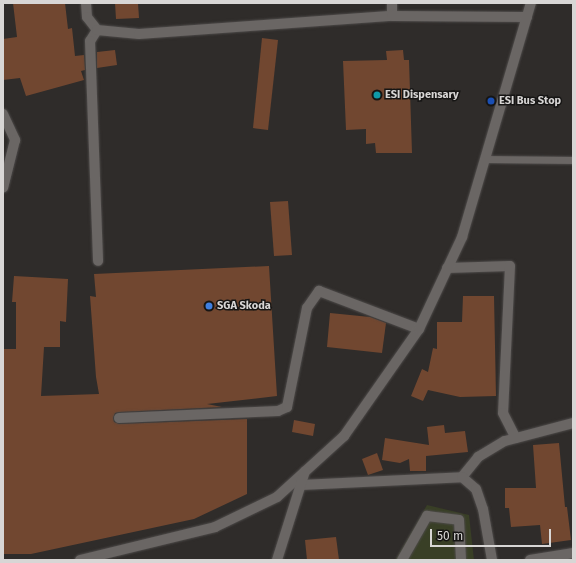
<!DOCTYPE html>
<style>
body{margin:0}
#map{position:relative;width:576px;height:563px;overflow:hidden;background:#2f2c2a;font-family:"Fira Sans",sans-serif}
div>[style]{position:absolute}
.green>*{inset:0;background:#393f26}
.building>*{inset:0;background:#714730}
.roads{filter:drop-shadow(0 0 1px #4d4a49) drop-shadow(0 0 1px #4d4a49)}
.lane>*{height:7px;margin:-3.5px;padding:0 3.5px;transform-origin:3.5px;border-radius:3.5px;background:#6a6664}
.street>*{height:10px;margin:-5px;padding:0 5px;transform-origin:5px;border-radius:5px;background:#6a6664}
.secondary>*{height:10px;margin:-5px;padding:0 5px;transform-origin:5px;border-radius:5px;background:#6a6664}
.dots>*{width:11px;height:11px;translate:-50% -50%;box-sizing:border-box;border:2px solid #161514;border-radius:50%}
span{translate:-50% -50%;white-space:nowrap;text-align:center;line-height:1.15;-webkit-text-stroke:3px #161514;paint-order:stroke}
.poi-label{font-size:11px;color:#d8d6d5;font-weight:700}
.left{translate:0 -50%;text-align:left}
.frame{position:absolute;inset:0;border:4px solid #d8d6d5;pointer-events:none}
.scale{position:absolute;left:430px;top:529px;width:121px;height:18px;box-sizing:border-box;border:2px solid #d8d6d5;border-top:0;padding-left:5px;font-size:12px;line-height:14px;white-space:nowrap;color:#d8d6d5;-webkit-text-stroke:3px #161514;paint-order:stroke}
</style>
<div id="map">
<div class="green">
<i style="clip-path:polygon(427px 505px,469px 515px,474px 560px,395px 560px)"></i>
</div>
<div class="building">
<i style="clip-path:polygon(13px 3px,65px 3px,68px 29px,72px 28px,75px 56px,84px 55px,85px 70px,81px 71px,84px 80px,26px 96px,20px 78px,3px 80px,3px 39px,17px 37px)"></i>
<i style="clip-path:polygon(115px 3px,138px 3px,139px 18px,116px 19px)"></i>
<i style="clip-path:polygon(262px 38px,278px 40px,268px 130px,253px 128px)"></i>
<i style="clip-path:polygon(115px 50px,117px 65px,97px 68px,97px 52px)"></i>
<i style="clip-path:polygon(403px 50px,404px 60px,409px 60px,412px 153px,376px 153px,375px 143px,366px 144px,366px 129px,346px 130px,343px 61px,387px 60px,386px 51px)"></i>
<i style="clip-path:polygon(288px 201px,292px 255px,274px 256px,270px 202px)"></i>
<i style="clip-path:polygon(269px 266px,277px 396px,207px 404px,222px 407px,119px 412px,115px 413px,113px 418px,114px 422px,119px 424px,247px 419px,247px 494px,194px 519px,31px 554px,3px 554px,3px 349px,16px 349px,16px 302px,12px 302px,14px 276px,68px 279px,66px 322px,60px 321px,60px 347px,44px 347px,41px 396px,99px 394px,96px 377px,90px 296px,96px 297px,94px 274px)"></i>
<i style="clip-path:polygon(463px 296px,494px 296px,496px 396px,460px 397px,428px 390px,423px 401px,411px 396px,422px 369px,428px 372px,433px 348px,437px 349px,437px 322px,462px 322px)"></i>
<i style="clip-path:polygon(330px 313px,370px 317px,386px 323px,382px 353px,327px 347px)"></i>
<i style="clip-path:polygon(294px 420px,315px 424px,313px 436px,292px 432px)"></i>
<i style="clip-path:polygon(444px 425px,445px 433px,465px 431px,468px 452px,426px 456px,426px 471px,410px 471px,409px 459px,400px 463px,382px 460px,385px 438px,429px 445px,427px 427px)"></i>
<i style="clip-path:polygon(559px 443px,565px 507px,567px 507px,571px 540px,542px 544px,540px 525px,511px 527px,509px 508px,505px 508px,505px 488px,536px 488px,533px 445px)"></i>
<i style="clip-path:polygon(377px 453px,383px 470px,368px 475px,362px 459px)"></i>
<i style="clip-path:polygon(336px 537px,339px 560px,307px 560px,305px 540px)"></i>
</div>
<div class="roads">
<div class="lane">
<i style="left:485px;top:159px;width:88px;rotate:0.7deg"></i>
</div>
<div class="street">
<i style="left:86px;top:3px;width:14px;rotate:86deg"></i>
<i style="left:87px;top:17px;width:16px;rotate:52deg"></i>
<i style="left:97px;top:30px;width:13px;rotate:122deg"></i>
<i style="left:90px;top:41px;width:220px;rotate:87.9deg"></i>
<i style="left:392px;top:16px;width:13px;rotate:-90deg"></i>
<i style="left:97px;top:30px;width:42px;rotate:5.4deg"></i>
<i style="left:139px;top:34px;width:254px;rotate:-4.1deg"></i>
<i style="left:392px;top:16px;width:135px;rotate:0.4deg"></i>
<i style="left:3px;top:114px;width:29px;rotate:65deg"></i>
<i style="left:15px;top:140px;width:49px;rotate:104deg"></i>
<i style="left:447px;top:268px;width:63px;rotate:-1.8deg"></i>
<i style="left:510px;top:266px;width:147px;rotate:92.7deg"></i>
<i style="left:503px;top:413px;width:28px;rotate:63deg"></i>
<i style="left:119px;top:418px;width:159px;rotate:-2.5deg"></i>
<i style="left:278px;top:411px;width:10px;rotate:-24deg"></i>
<i style="left:287px;top:407px;width:101px;rotate:-78.6deg"></i>
<i style="left:307px;top:308px;width:21px;rotate:-55deg"></i>
<i style="left:319px;top:291px;width:107px;rotate:20.8deg"></i>
<i style="left:462px;top:477px;width:26px;rotate:-51deg"></i>
<i style="left:478px;top:457px;width:31px;rotate:-31deg"></i>
<i style="left:505px;top:441px;width:70px;rotate:-14.8deg"></i>
<i style="left:301px;top:485px;width:161px;rotate:-2.8deg"></i>
<i style="left:462px;top:477px;width:18px;rotate:41deg"></i>
<i style="left:476px;top:489px;width:21px;rotate:71deg"></i>
<i style="left:483px;top:509px;width:52px;rotate:80deg"></i>
<i style="left:402px;top:560px;width:51px;rotate:-60.4deg"></i>
<i style="left:427px;top:516px;width:32px;rotate:7deg"></i>
<i style="left:459px;top:520px;width:40px;rotate:87.1deg"></i>
<i style="left:530px;top:560px;width:44px;rotate:-9.2deg"></i>
</div>
<div class="secondary">
<i style="left:80px;top:560px;width:139px;rotate:-13.7deg"></i>
<i style="left:215px;top:527px;width:69px;rotate:-25.8deg"></i>
<i style="left:277px;top:497px;width:91px;rotate:-42.3deg"></i>
<i style="left:344px;top:436px;width:131px;rotate:-55deg"></i>
<i style="left:419px;top:329px;width:102px;rotate:-64.9deg"></i>
<i style="left:462px;top:237px;width:244px;rotate:-73.6deg"></i>
<i style="left:277px;top:560px;width:93px;rotate:-72.5deg"></i>
</div>
</div>
<div class="dots">
<i style="left:377px;top:95px;background:#0f9aa8"></i>
<i style="left:491px;top:101px;background:#1a4fb4"></i>
<i style="left:209px;top:306px;background:#3f7fe0"></i>
</div>
<div class="poi-label">
<span class="left" style="left:385px;top:95px">ESI Dispensary</span>
<span class="left" style="left:499px;top:101px">ESI Bus Stop</span>
<span class="left" style="left:217px;top:306px">SGA Skoda</span>
</div>
<div class="frame"></div>
<div class="scale">50 m</div>
</div>
